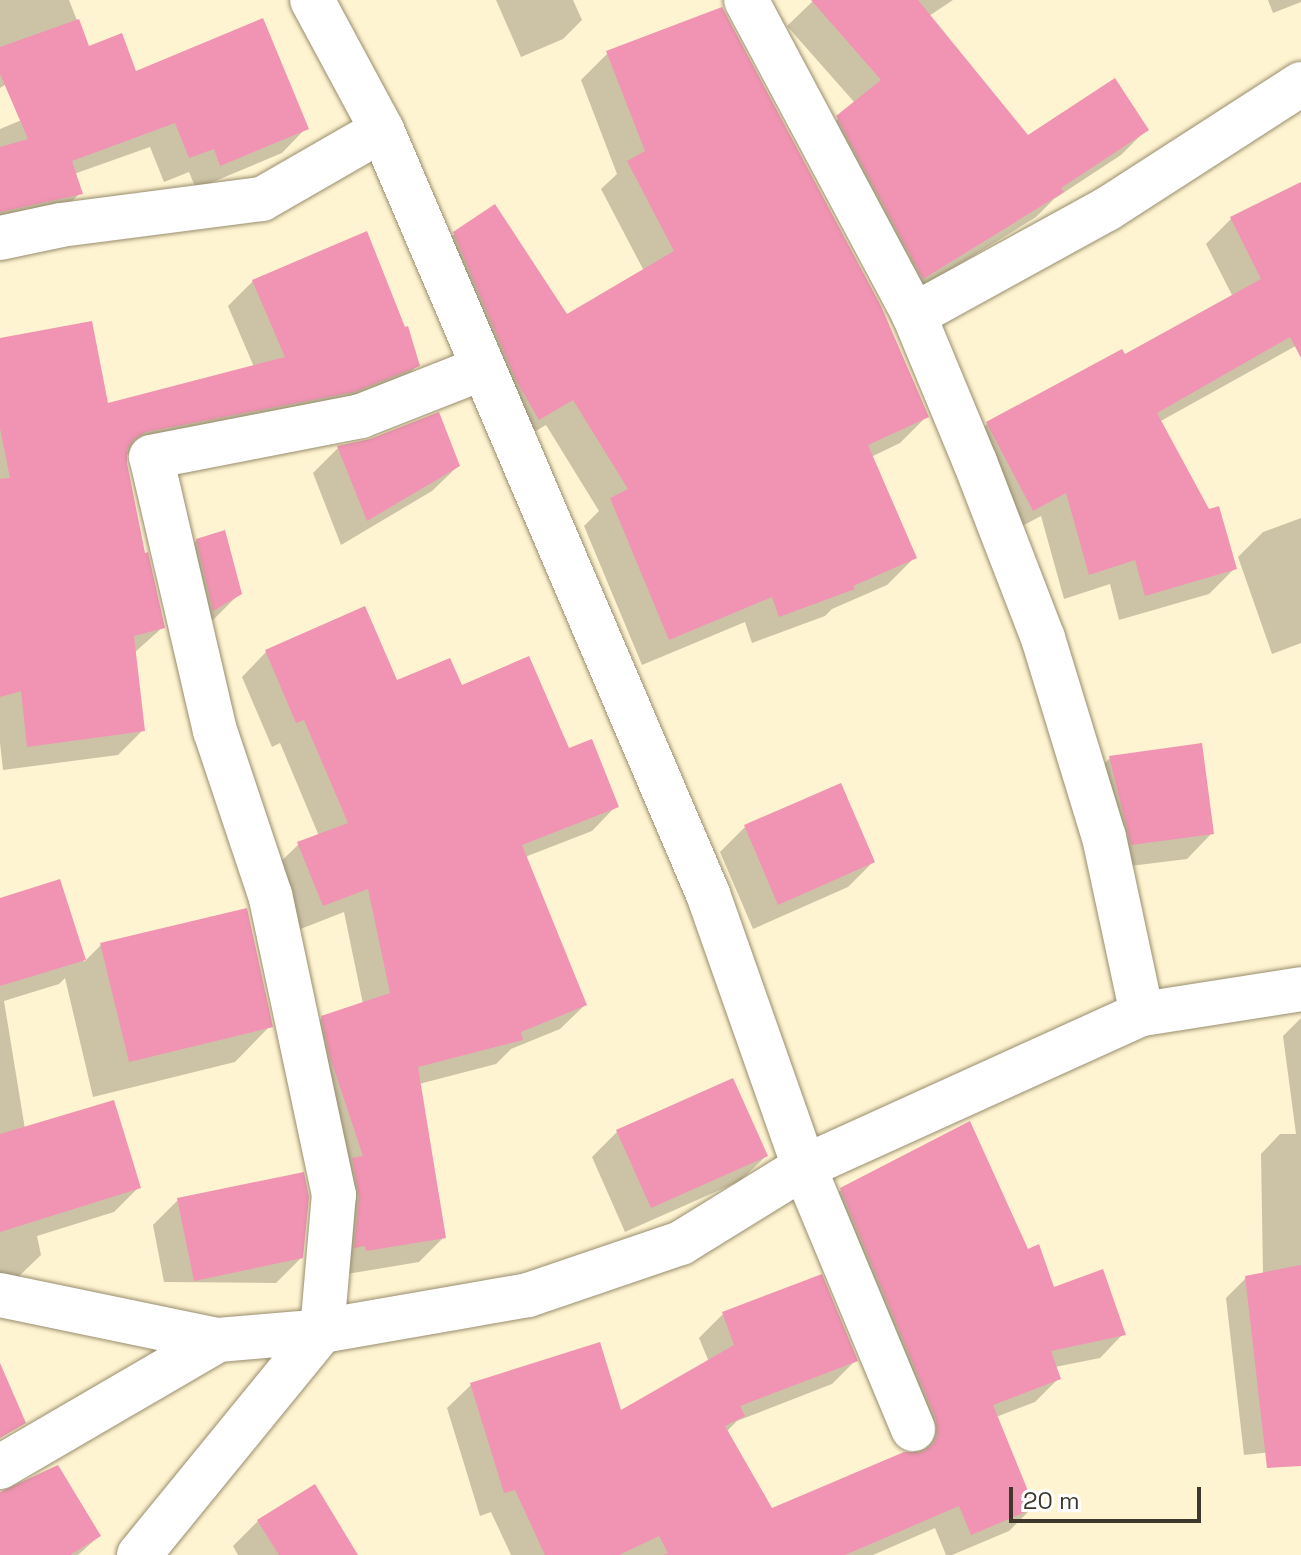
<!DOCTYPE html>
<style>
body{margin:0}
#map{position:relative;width:1301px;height:1555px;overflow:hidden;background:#fff4d1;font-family:"Space Grotesk",sans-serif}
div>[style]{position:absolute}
.shadow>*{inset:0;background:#0003}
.building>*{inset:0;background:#f193b3}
.roads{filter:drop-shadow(0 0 2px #988d6e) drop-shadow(0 0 2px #988d6e)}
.minor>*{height:44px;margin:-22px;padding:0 22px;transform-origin:22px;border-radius:22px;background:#fff}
span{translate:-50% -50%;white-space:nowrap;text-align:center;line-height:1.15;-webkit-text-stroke:6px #fff;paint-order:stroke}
.scale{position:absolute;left:1009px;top:1487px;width:192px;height:36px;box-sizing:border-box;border:4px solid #3d382b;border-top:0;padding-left:10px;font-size:24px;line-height:28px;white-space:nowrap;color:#3d382b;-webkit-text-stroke:6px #fff;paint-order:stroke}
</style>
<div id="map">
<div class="shadow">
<i style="clip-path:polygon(0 0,69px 0,80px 28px,55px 53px,0 88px)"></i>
<i style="clip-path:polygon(496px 0,573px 0,582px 20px,563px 39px,521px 57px)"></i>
<i style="clip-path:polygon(814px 0,953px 0,929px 16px,1028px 137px,1147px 129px,1121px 155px,1054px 199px,1036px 217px,897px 303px,812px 143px,855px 103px,787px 26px)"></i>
<i style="clip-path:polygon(1268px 0,1301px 0,1301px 2px,1273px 13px)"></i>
<i style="clip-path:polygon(246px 27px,306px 128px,282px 153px,196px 189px,189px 172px,164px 182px,150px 147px,74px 174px,80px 193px,56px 218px,0 230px,0 129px)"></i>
<i style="clip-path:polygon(608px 53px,927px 416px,900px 443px,871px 457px,914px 558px,887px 585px,832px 609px,825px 616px,752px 643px,745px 622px,642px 665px,584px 526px,599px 511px,546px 425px,512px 445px,427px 261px,454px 234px,566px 317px,644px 271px,601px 189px,617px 174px,581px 80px)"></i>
<i style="clip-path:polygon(1301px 184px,1301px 343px,1159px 422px,1234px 569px,1209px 594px,1119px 620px,1110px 584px,1064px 599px,1041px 516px,1007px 534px,961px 449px,987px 424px,1121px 352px,1124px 357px,1233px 297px,1206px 244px,1231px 219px)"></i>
<i style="clip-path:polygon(253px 281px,418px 365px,393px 390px,328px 416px,125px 455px,143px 556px,163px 627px,134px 653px,143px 730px,118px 755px,3px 770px,0 743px,0 340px,106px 405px,254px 367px,228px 306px)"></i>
<i style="clip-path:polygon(338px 448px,458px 466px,432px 491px,341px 545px,313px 473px)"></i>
<i style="clip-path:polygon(1301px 518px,1301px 643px,1272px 654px,1238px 557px,1263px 532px)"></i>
<i style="clip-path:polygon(197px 540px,240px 593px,214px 619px,187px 635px,171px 566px)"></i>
<i style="clip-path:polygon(266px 652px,396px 682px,461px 688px,568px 750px,616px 806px,592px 831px,525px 857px,585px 1005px,560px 1029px,511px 1049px,496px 1064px,419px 1084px,444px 1237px,419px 1262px,341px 1275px,298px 1042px,322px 1018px,363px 1004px,344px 912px,298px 930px,274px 868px,299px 844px,319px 836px,280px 743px,272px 747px,242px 677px)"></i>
<i style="clip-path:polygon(1110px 758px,1212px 833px,1187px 859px,1106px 869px,1084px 783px)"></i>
<i style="clip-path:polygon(745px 827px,873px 862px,848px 887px,753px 929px,720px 852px)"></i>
<i style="clip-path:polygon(59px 882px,84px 962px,101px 945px,270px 1026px,235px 1062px,93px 1097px,65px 978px,59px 984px,4px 1001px,25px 1129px,139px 1187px,114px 1212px,37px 1236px,41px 1255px,16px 1279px,0 1279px,0 900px)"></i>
<i style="clip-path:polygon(1301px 1018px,1301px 1449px,1244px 1455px,1226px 1298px,1246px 1278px,1263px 1274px,1261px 1154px,1280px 1134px,1296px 1134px,1283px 1036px)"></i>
<i style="clip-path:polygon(617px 1132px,766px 1156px,740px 1181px,625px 1232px,592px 1157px)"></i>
<i style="clip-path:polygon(841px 1190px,1027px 1251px,1053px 1289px,1123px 1334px,1100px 1358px,1055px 1367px,1059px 1378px,1035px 1402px,996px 1417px,1033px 1507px,1009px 1531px,952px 1555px,946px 1555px,935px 1528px,873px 1555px,511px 1555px,491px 1512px,480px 1516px,447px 1408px,471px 1385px,620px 1413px,709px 1362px,699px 1338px,723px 1314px,855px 1361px,832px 1384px,737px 1421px,726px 1432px,771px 1511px,914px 1454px,913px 1444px,817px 1213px)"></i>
<i style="clip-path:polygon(178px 1200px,301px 1258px,276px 1283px,164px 1282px,153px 1225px)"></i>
<i style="clip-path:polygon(0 1499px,99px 1536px,78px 1555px,0 1555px)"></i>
<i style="clip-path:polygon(258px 1521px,356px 1555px,238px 1555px,233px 1546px)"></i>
</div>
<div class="building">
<i style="clip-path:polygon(811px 0,918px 0,1028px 135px,1115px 78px,1149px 130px,1061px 188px,1064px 192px,923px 279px,836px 116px,881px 80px)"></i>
<i style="clip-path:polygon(722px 7px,881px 306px,929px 417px,868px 445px,917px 558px,853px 586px,855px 589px,779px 617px,772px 597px,669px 640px,610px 498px,628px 489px,573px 400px,539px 420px,516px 380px,453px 232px,495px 204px,567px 314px,674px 251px,627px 161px,645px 151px,606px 51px)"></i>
<i style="clip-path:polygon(263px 18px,309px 129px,220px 166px,214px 149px,189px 158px,175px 123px,72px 161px,83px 194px,0 212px,0 147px,28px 139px,0 74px,0 47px,79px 19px,89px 46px,122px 33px,136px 71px)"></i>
<i style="clip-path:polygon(1301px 182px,1301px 358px,1290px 337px,1157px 413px,1209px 509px,1219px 506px,1237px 569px,1145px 596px,1135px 560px,1089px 575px,1066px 493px,1033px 511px,986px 422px,1122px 349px,1125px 354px,1261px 279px,1230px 217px)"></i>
<i style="clip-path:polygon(367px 231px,405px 327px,408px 326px,420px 366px,354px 392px,146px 432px,134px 439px,127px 450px,127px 463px,145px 553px,148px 552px,165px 628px,134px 636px,145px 731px,27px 747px,21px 691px,0 697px,0 479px,10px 478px,0 428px,0 338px,92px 321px,108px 403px,285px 357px,252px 280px)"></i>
<i style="clip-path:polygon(439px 412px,460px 466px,367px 521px,337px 446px,370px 439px)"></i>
<i style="clip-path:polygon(225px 530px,242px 594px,213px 611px,196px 539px)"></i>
<i style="clip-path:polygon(365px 606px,397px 680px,450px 658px,462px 685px,529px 656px,569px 748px,592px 739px,619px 807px,522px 845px,587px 1005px,521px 1032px,523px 1040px,418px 1067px,446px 1238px,366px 1251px,365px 1246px,354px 1248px,359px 1197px,352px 1158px,363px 1156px,329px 1054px,321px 1016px,390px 993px,368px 889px,323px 906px,297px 842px,348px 823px,304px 720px,296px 723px,265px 650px)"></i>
<i style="clip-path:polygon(1202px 743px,1214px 834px,1131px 845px,1109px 756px)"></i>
<i style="clip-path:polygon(841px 783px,875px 862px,778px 905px,744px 825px)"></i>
<i style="clip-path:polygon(60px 879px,86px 960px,0 986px,0 898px)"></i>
<i style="clip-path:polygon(247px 908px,273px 1027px,129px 1062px,100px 943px)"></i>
<i style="clip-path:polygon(733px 1078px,768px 1156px,651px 1208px,616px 1130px)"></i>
<i style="clip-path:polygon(114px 1100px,141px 1188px,0 1232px,0 1134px)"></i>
<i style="clip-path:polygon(970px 1121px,1028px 1249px,1039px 1244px,1054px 1287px,1103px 1269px,1126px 1335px,1051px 1351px,1061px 1379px,993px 1405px,1035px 1508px,971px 1535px,959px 1506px,845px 1555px,663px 1555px,668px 1553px,659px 1536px,619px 1555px,545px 1555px,515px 1490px,504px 1493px,470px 1383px,600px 1342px,621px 1410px,734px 1345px,722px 1312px,822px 1274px,858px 1361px,740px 1406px,745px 1416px,725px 1426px,772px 1508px,904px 1452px,922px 1452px,932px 1445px,937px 1437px,936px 1419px,840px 1188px)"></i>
<i style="clip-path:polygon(304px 1172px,309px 1197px,303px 1258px,194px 1281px,177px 1198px)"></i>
<i style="clip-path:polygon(1301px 1265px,1301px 1466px,1267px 1468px,1245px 1276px)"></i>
<i style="clip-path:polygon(0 1363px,26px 1423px,0 1438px)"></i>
<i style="clip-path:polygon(58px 1465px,101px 1536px,70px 1555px,0 1555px,0 1492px)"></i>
<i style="clip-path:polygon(315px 1484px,358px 1555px,279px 1555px,257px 1520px)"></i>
</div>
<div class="roads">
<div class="minor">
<i style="left:312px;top:0;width:148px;rotate:61.7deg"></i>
<i style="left:382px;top:130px;width:831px;rotate:66.89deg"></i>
<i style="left:708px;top:894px;width:289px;rotate:70.6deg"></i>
<i style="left:804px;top:1167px;width:284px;rotate:67.4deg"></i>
<i style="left:746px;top:0;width:357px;rotate:61.9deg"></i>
<i style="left:914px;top:315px;width:159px;rotate:67.5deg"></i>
<i style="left:975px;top:462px;width:189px;rotate:68.9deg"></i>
<i style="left:1043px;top:638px;width:208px;rotate:73deg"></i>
<i style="left:1104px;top:837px;width:181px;rotate:77.9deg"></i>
<i style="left:0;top:238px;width:62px;rotate:-12deg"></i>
<i style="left:61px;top:225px;width:203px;rotate:-7.4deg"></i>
<i style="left:262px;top:199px;width:138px;rotate:-29.9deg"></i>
<i style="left:914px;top:315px;width:220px;rotate:-28.8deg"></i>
<i style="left:1107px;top:209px;width:231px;rotate:-32.8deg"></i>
<i style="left:0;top:1295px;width:223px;rotate:11.7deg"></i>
<i style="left:218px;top:1340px;width:104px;rotate:-4.9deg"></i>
<i style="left:322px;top:1331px;width:209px;rotate:-9.9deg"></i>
<i style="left:528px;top:1295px;width:162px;rotate:-18.8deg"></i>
<i style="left:681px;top:1243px;width:145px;rotate:-31.7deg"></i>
<i style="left:804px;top:1167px;width:371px;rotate:-24.4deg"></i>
<i style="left:1142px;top:1014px;width:161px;rotate:-8.9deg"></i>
<i style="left:0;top:1467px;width:252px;rotate:-30.2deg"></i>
<i style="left:139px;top:1555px;width:289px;rotate:-50.8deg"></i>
<i style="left:322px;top:1331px;width:137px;rotate:-85deg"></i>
<i style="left:334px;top:1195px;width:307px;rotate:-102deg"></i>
<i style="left:270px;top:895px;width:173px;rotate:-108.5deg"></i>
<i style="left:215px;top:731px;width:281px;rotate:-103.1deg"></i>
<i style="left:151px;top:457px;width:214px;rotate:-11deg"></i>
<i style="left:361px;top:416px;width:131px;rotate:-21.5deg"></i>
</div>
</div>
<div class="scale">20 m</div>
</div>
